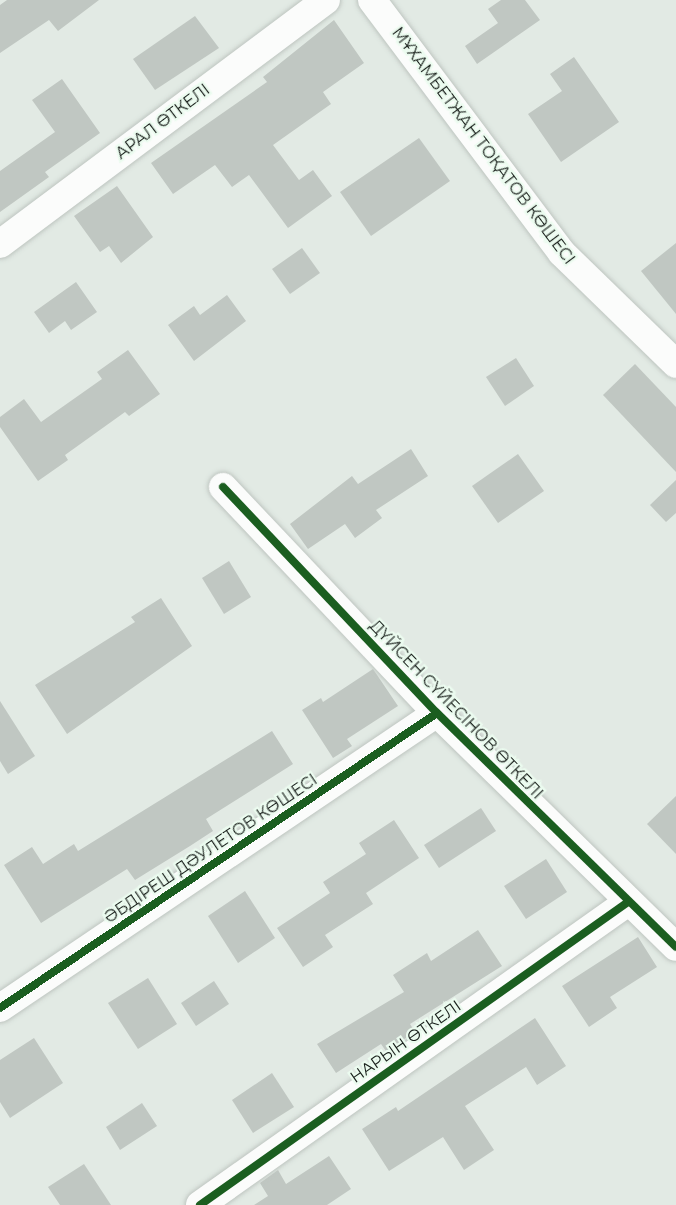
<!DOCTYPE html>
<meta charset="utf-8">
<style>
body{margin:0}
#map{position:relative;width:676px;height:1205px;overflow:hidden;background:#e2eae4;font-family:Montserrat,sans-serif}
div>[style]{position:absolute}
.building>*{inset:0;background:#c0c7c2}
.roads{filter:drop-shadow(0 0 2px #bec5c0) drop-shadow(0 0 2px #bec5c0)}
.street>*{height:28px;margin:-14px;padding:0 14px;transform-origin:14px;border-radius:14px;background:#fbfcfb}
.cycleway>*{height:8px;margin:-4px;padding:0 4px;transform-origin:4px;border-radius:4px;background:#1b5e20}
span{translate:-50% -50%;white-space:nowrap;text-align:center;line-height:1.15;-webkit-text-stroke:4.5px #ebfbef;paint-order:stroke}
.street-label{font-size:16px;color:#161c18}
</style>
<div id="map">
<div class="building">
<i style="clip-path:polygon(7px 0,99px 0,58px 31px,49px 20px,0 53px,0 5px)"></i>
<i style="clip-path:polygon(501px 0,525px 0,540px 20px,477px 64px,465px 46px,498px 23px,488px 9px)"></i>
<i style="clip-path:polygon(195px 16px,219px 48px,155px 90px,133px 59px)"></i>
<i style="clip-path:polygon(334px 20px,364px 63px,323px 92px,331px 104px,273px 145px,299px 180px,313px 170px,332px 196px,288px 228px,249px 175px,232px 187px,215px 165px,173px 194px,151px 163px,267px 82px,263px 77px)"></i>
<i style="clip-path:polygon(574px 57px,619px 122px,561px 162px,528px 114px,562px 91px,550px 74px)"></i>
<i style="clip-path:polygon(62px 79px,100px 133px,45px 172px,49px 177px,0 212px,0 171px,55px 132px,32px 100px)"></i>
<i style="clip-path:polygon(419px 138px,450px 181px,371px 236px,340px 192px)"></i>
<i style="clip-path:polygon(117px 186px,153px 237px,121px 263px,109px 246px,100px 252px,74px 216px)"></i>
<i style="clip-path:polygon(676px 243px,676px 314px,641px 271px)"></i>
<i style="clip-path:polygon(302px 248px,320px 273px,290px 294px,272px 269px)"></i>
<i style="clip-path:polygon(76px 282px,97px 312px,71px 330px,65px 321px,49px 333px,34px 312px)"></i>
<i style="clip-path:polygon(227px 295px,246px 321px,194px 361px,168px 325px,194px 306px,200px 315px)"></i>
<i style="clip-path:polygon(128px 350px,160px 394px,129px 416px,125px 412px,65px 455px,68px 460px,38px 481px,0 427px,0 417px,24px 399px,41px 422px,102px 379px,97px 372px)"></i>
<i style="clip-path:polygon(516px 358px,534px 386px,505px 406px,486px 377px)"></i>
<i style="clip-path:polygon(635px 364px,676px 407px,676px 472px,603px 395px)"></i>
<i style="clip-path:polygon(411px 449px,428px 476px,376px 510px,382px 518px,355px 538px,345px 524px,308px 549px,290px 524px,352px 476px,358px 484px)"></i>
<i style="clip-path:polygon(518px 454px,544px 491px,498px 523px,472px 486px)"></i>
<i style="clip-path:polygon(676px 480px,676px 513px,666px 522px,650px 505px)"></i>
<i style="clip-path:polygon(229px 561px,251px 597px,224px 614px,202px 578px)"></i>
<i style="clip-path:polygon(161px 598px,192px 646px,67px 734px,35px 685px,135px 622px,131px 617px)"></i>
<i style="clip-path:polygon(373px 669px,398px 706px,347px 739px,352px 746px,333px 758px,302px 710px,321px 698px,323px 702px)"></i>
<i style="clip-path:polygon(0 701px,35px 756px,8px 774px,0 761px)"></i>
<i style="clip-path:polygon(272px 731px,293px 764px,206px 819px,213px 831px,190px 846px,135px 880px,127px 869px,41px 923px,4px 865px,32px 847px,43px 864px,74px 844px,78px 851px)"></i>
<i style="clip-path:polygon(676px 796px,676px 854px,647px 824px)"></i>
<i style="clip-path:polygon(481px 808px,496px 831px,439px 868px,424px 845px)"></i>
<i style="clip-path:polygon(394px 820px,419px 858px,366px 893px,373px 904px,325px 935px,333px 947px,303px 967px,277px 928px,330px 893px,323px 882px,366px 854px,359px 843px)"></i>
<i style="clip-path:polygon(546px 859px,567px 892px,526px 919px,504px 886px)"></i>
<i style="clip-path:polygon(245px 891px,275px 938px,238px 963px,208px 916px)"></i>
<i style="clip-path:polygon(478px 930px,502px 966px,410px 1024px,415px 1032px,386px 1051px,381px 1044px,336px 1073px,317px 1044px,404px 992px,393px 975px,427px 953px,431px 961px)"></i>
<i style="clip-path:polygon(638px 937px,657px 967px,610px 997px,617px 1008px,589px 1027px,562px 986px)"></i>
<i style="clip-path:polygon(148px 978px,177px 1024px,138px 1049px,108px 1003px)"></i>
<i style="clip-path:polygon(214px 981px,229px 1004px,196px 1026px,181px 1003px)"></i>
<i style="clip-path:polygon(535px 1018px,566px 1066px,537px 1085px,526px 1067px,465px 1106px,494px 1150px,464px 1170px,443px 1137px,389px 1171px,362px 1129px,396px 1107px,398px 1111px)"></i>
<i style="clip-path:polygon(34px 1038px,63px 1083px,10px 1118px,0 1102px,0 1060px)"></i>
<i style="clip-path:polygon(272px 1073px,294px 1107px,253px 1133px,232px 1100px)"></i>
<i style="clip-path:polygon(142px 1103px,157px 1126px,120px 1150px,106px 1127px)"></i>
<i style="clip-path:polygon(329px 1156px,351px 1189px,327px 1205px,254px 1205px,268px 1196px,260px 1183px,278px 1170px,286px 1184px)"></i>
<i style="clip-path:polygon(84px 1164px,111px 1205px,60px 1205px,48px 1187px)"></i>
</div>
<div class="roads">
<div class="street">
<i style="left:372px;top:0;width:316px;rotate:53.1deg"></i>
<i style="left:562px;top:253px;width:159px;rotate:44.2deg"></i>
<i style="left:0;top:244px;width:407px;rotate:-36.8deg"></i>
<i style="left:223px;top:487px;width:311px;rotate:46.6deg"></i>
<i style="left:437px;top:713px;width:334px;rotate:44.4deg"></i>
<i style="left:0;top:1008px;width:527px;rotate:-34.02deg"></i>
<i style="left:200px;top:1205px;width:524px;rotate:-35.3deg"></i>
</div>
</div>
<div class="cycleway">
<i style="left:223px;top:487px;width:311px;rotate:46.6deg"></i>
<i style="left:437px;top:713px;width:334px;rotate:44.4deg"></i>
<i style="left:0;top:1008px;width:527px;rotate:-34.02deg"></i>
<i style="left:200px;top:1205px;width:524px;rotate:-35.3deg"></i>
</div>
<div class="street-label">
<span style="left:163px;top:122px;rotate:-37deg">АРАЛ ӨТКЕЛІ</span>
<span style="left:483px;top:146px;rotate:53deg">МҰХАМБЕТЖАН ТОҚАТОВ КӨШЕСІ</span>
<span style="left:456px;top:710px;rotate:46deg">ДҮЙСЕН СҮЙЕСІНОВ ӨТКЕЛІ</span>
<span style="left:211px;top:849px;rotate:-34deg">ӘБДІРЕШ ДӘУЛЕТОВ КӨШЕСІ</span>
<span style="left:406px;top:1042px;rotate:-35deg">НАРЫН ӨТКЕЛІ</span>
</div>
</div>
